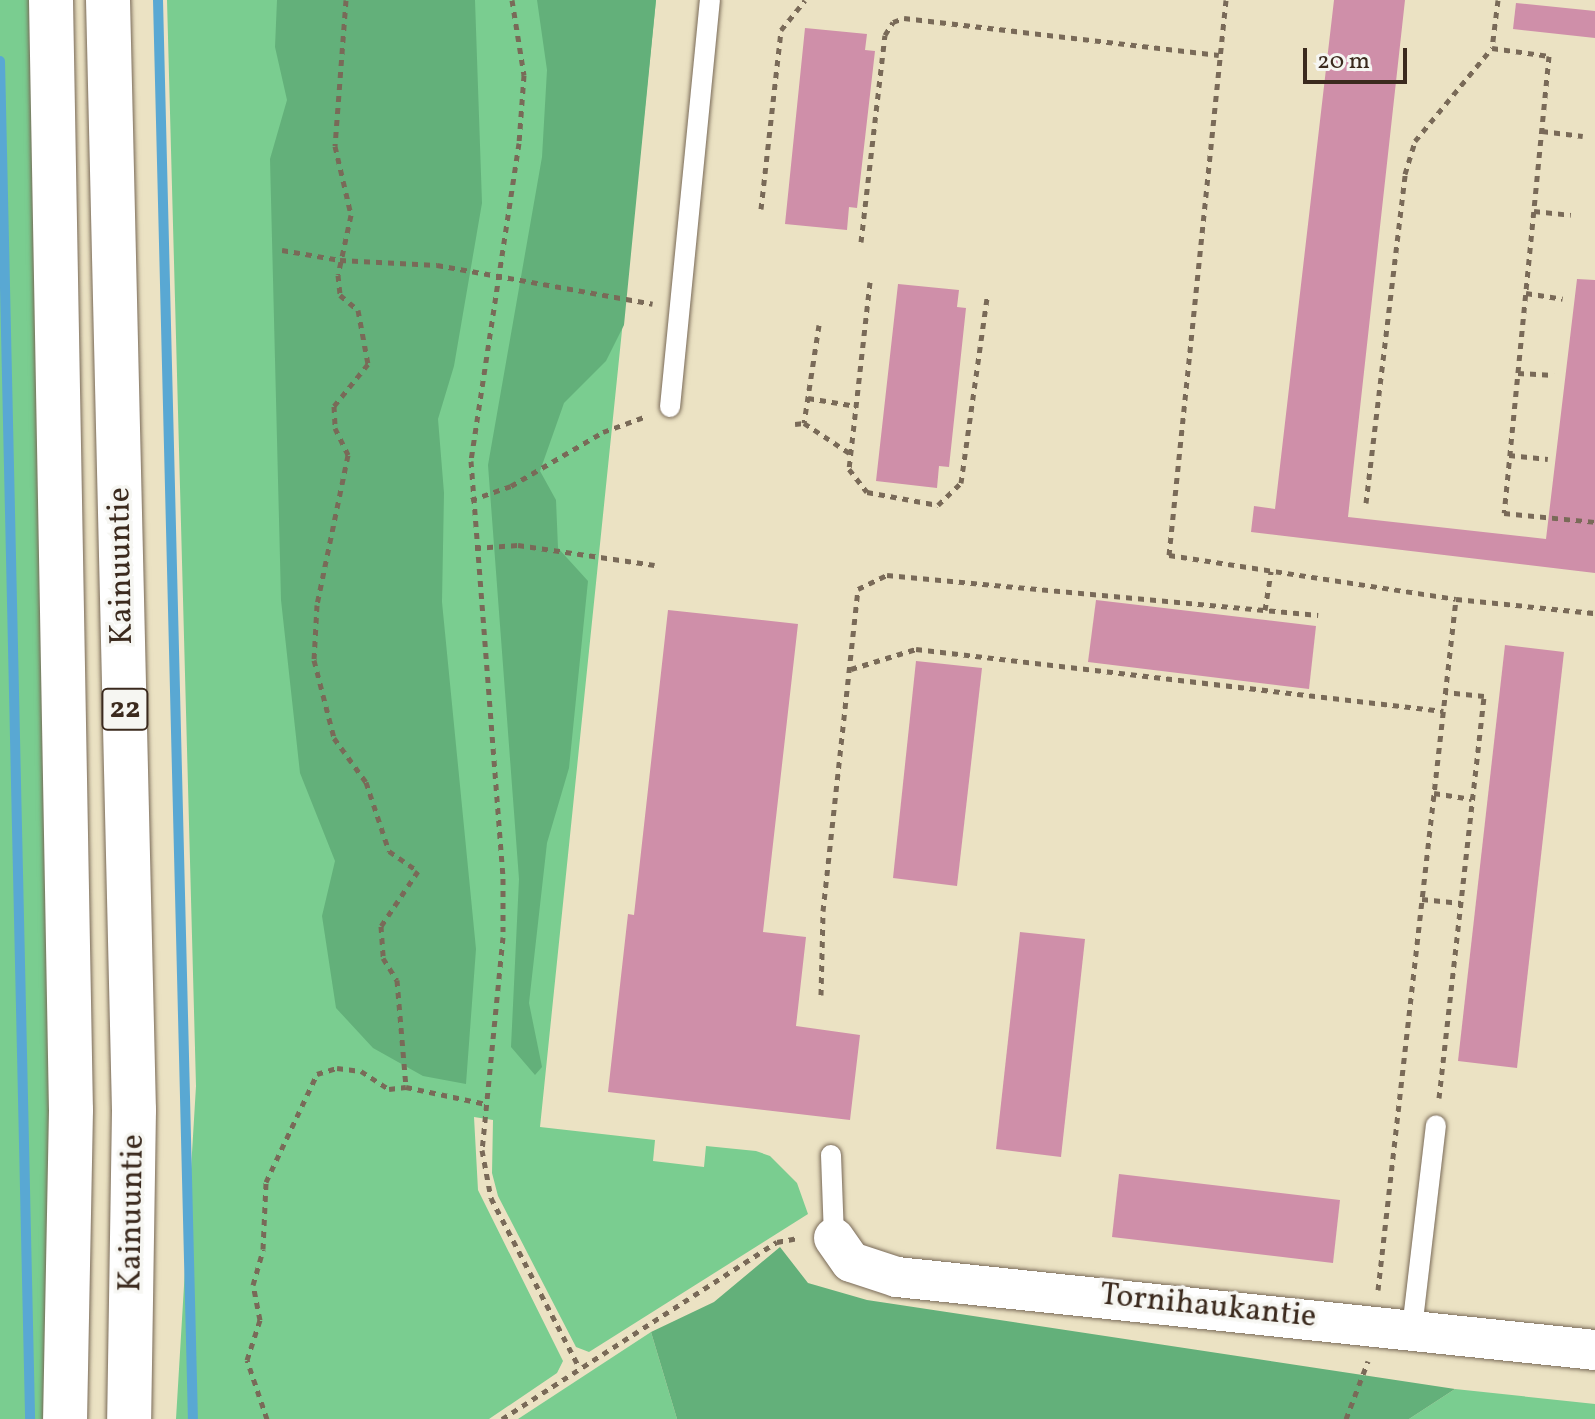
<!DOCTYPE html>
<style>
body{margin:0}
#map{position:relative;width:1595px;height:1419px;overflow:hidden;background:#ebe2c3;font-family:Vollkorn,serif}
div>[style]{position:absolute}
.green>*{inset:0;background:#7acd90}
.forest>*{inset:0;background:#63b07a}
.stream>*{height:10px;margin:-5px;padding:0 5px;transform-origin:5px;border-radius:5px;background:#59a8d3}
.building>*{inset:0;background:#cf8fa9}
.path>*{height:5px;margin-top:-2.5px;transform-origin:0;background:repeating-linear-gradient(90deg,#796a58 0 6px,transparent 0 12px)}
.roads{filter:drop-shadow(0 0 2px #796a58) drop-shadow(0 0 2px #796a58)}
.service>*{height:20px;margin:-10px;padding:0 10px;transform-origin:10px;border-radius:10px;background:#fff}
.minor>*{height:40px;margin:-20px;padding:0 20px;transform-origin:20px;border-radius:20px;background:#fff}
.trunk>*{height:44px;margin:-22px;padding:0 22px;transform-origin:22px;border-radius:22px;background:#fff}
span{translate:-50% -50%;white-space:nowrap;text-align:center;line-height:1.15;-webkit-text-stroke:7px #f6f6f2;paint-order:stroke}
.shield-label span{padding:2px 6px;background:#f6f6f2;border:2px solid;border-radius:6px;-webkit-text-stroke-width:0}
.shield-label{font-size:30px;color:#3b2a1e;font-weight:700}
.street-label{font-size:32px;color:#3b2a1e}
.scale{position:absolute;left:1303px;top:48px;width:104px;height:36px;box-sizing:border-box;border:4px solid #3b2a1e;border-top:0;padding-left:10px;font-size:24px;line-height:28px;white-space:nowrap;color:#3b2a1e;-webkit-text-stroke:6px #f6f6f2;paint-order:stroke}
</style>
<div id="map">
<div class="green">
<i style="clip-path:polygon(0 0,33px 0,56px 1419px,0 1419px)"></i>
<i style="clip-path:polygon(167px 0,656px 0,540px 1127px,655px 1140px,653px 1161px,704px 1167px,706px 1146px,756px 1151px,770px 1156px,797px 1183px,808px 1214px,589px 1352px,576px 1347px,498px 1196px,492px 1173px,493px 1120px,474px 1117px,478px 1190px,563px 1361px,557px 1373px,489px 1419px,176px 1419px,196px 1086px)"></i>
<i style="clip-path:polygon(651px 1332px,677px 1419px,518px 1419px)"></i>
<i style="clip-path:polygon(1455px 1389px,1595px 1404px,1595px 1419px,1409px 1419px)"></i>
</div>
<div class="forest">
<i style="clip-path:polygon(277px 0,475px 0,482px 203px,454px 366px,438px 419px,444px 493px,442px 602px,476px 949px,466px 1084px,423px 1076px,373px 1048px,336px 1008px,322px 916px,335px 861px,300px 773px,281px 600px,270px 159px,287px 100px,275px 47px)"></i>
<i style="clip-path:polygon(537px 0,656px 0,624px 325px,606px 361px,564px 403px,540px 471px,556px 500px,558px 548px,588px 581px,569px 768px,547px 843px,529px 1003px,542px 1067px,535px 1075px,511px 1047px,519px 879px,488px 465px,542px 157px,547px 70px)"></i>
<i style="clip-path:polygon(780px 1247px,808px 1283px,867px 1300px,1455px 1389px,1409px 1419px,677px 1419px,651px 1332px,714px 1302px)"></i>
</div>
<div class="stream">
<i style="left:158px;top:0;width:1419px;rotate:88.59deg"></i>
<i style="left:0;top:61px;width:1358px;rotate:88.73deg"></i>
</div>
<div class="building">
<i style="clip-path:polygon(1334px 0,1405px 0,1348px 517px,1546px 539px,1577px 279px,1595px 280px,1595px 573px,1251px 532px,1254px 506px,1275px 509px)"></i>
<i style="clip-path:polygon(1516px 3px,1595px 11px,1595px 38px,1513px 29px)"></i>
<i style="clip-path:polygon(805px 28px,867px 34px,865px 50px,875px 51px,857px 208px,849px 207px,847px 230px,785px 224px)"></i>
<i style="clip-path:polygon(898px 284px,959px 290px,957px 307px,966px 308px,949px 467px,939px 466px,937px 488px,876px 481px)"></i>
<i style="clip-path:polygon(1096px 600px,1316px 626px,1309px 689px,1088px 662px)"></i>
<i style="clip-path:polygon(668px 610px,798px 624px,763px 932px,806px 937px,796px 1026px,860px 1035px,850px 1120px,608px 1092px,628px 914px,634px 915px)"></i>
<i style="clip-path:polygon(1505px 645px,1564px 652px,1517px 1068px,1458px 1061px)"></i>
<i style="clip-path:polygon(916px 661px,982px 668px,957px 886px,893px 878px)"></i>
<i style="clip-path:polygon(1020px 932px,1085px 939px,1061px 1157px,996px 1149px)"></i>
<i style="clip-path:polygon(1119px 1174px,1340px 1200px,1333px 1263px,1112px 1237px)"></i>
</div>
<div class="path">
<i style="left:346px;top:0;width:146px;rotate:94.3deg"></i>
<i style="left:335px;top:146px;width:71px;rotate:76.9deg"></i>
<i style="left:351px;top:215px;width:61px;rotate:102.2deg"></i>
<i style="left:338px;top:275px;width:20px;rotate:84deg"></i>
<i style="left:340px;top:295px;width:23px;rotate:40deg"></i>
<i style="left:358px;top:310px;width:55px;rotate:79.5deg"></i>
<i style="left:368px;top:364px;width:54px;rotate:129deg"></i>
<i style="left:334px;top:406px;width:22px;rotate:87deg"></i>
<i style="left:335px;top:428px;width:30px;rotate:64deg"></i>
<i style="left:348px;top:455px;width:153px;rotate:101.7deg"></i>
<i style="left:317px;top:605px;width:55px;rotate:93.1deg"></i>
<i style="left:314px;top:660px;width:81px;rotate:75.6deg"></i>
<i style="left:334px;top:738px;width:54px;rotate:54deg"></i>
<i style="left:366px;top:782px;width:73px;rotate:71.6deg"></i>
<i style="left:389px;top:851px;width:35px;rotate:35deg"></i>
<i style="left:418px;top:871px;width:66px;rotate:123.9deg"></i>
<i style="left:381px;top:926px;width:32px;rotate:86deg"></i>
<i style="left:383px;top:958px;width:26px;rotate:58deg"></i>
<i style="left:397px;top:980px;width:107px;rotate:85.2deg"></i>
<i style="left:512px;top:0;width:76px;rotate:80.9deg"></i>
<i style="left:524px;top:75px;width:68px;rotate:94.2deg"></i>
<i style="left:519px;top:143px;width:322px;rotate:98.6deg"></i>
<i style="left:471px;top:461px;width:418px;rotate:85.6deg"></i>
<i style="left:503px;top:878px;width:59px;rotate:90deg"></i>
<i style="left:503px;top:937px;width:214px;rotate:95.6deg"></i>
<i style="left:482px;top:1150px;width:49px;rotate:79.4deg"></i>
<i style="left:491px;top:1198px;width:191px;rotate:62.5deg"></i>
<i style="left:1226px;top:0;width:558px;rotate:95.86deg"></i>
<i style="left:1169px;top:555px;width:290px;rotate:8.7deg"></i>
<i style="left:1456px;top:599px;width:140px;rotate:5.8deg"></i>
<i style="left:1498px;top:0;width:48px;rotate:97.1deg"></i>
<i style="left:1492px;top:48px;width:58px;rotate:8deg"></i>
<i style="left:1549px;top:56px;width:459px;rotate:95.6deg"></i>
<i style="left:1504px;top:513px;width:91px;rotate:5.6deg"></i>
<i style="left:1542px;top:131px;width:41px;rotate:7deg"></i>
<i style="left:761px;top:209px;width:180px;rotate:-83.6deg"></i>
<i style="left:781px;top:30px;width:38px;rotate:-51deg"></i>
<i style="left:1534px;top:211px;width:37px;rotate:6deg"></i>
<i style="left:861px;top:242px;width:208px;rotate:-83.4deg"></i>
<i style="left:885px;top:35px;width:15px;rotate:-58deg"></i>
<i style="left:893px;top:22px;width:12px;rotate:-20deg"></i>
<i style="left:904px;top:18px;width:317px;rotate:6.7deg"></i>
<i style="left:282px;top:250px;width:59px;rotate:9.8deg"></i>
<i style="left:340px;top:260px;width:97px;rotate:3deg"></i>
<i style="left:437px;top:265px;width:219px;rotate:10.2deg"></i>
<i style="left:870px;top:282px;width:188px;rotate:96.4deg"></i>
<i style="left:849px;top:469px;width:29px;rotate:52deg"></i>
<i style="left:867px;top:492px;width:72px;rotate:10.4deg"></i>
<i style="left:938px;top:505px;width:32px;rotate:-44deg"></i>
<i style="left:961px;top:483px;width:188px;rotate:-82deg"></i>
<i style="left:1526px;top:293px;width:37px;rotate:9deg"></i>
<i style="left:819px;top:325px;width:99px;rotate:98.7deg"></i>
<i style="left:804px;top:423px;width:56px;rotate:33.4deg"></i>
<i style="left:1518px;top:373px;width:36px;rotate:3deg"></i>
<i style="left:808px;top:398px;width:49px;rotate:9.5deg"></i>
<i style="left:795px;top:424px;width:9px;rotate:-6deg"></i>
<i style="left:1509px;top:455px;width:39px;rotate:6deg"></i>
<i style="left:471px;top:500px;width:42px;rotate:-19.3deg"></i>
<i style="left:511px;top:486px;width:107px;rotate:-30.4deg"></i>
<i style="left:603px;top:432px;width:47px;rotate:-20deg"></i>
<i style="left:1366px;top:503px;width:331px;rotate:-83.2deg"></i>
<i style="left:1405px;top:174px;width:34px;rotate:-73deg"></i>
<i style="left:1415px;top:141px;width:121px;rotate:-50.4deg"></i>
<i style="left:475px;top:548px;width:43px;rotate:-4deg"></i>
<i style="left:518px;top:545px;width:138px;rotate:8.3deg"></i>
<i style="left:1265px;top:610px;width:39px;rotate:-81deg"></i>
<i style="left:851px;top:669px;width:68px;rotate:-17.1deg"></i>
<i style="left:916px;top:649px;width:531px;rotate:6.71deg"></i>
<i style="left:1434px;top:793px;width:38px;rotate:9deg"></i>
<i style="left:1422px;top:899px;width:39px;rotate:6deg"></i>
<i style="left:821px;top:995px;width:84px;rotate:-88.6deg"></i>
<i style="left:823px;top:911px;width:324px;rotate:-83.8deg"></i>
<i style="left:858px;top:589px;width:32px;rotate:-26deg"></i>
<i style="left:887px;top:575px;width:433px;rotate:5.3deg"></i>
<i style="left:1439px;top:1098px;width:405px;rotate:-83.6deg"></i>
<i style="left:1484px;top:696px;width:39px;rotate:-174deg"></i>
<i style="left:1378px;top:1290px;width:695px;rotate:-83.56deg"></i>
<i style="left:267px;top:1419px;width:62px;rotate:-108.7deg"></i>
<i style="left:247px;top:1360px;width:42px;rotate:-72deg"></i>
<i style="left:260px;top:1320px;width:36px;rotate:-101deg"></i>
<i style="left:253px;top:1285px;width:37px;rotate:-74deg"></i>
<i style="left:263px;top:1249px;width:67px;rotate:-87.4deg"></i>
<i style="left:266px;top:1182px;width:119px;rotate:-64.7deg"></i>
<i style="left:317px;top:1074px;width:21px;rotate:-17deg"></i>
<i style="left:337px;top:1068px;width:24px;rotate:7deg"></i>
<i style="left:361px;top:1071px;width:33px;rotate:33deg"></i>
<i style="left:389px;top:1089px;width:17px;rotate:-7deg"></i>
<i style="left:406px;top:1087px;width:82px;rotate:12deg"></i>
<i style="left:502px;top:1419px;width:327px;rotate:-32.8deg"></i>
<i style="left:777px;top:1242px;width:20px;rotate:-11deg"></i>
<i style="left:1346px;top:1419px;width:62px;rotate:-69.2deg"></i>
</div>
<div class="roads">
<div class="service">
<i style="left:670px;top:407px;width:409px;rotate:-84.4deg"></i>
<i style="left:831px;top:1155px;width:83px;rotate:87.9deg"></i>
<i style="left:1412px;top:1329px;width:205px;rotate:-83.3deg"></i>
</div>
<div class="minor">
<i style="left:834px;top:1238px;width:29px;rotate:55deg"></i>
<i style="left:851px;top:1262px;width:48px;rotate:18.1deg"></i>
<i style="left:897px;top:1277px;width:702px;rotate:5.97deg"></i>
</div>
<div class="trunk">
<i style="left:51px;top:0;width:1110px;rotate:88.97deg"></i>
<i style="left:71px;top:1110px;width:309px;rotate:91.1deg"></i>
<i style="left:108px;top:0;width:1110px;rotate:88.66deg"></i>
<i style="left:134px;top:1110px;width:309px;rotate:90.9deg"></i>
</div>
</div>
<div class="shield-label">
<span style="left:125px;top:709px">22</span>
</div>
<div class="street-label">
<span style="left:122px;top:566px;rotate:-91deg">Kainuuntie</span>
<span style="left:133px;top:1213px;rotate:-89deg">Kainuuntie</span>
<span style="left:1208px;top:1307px;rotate:6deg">Tornihaukantie</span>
</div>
<div class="scale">20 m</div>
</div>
